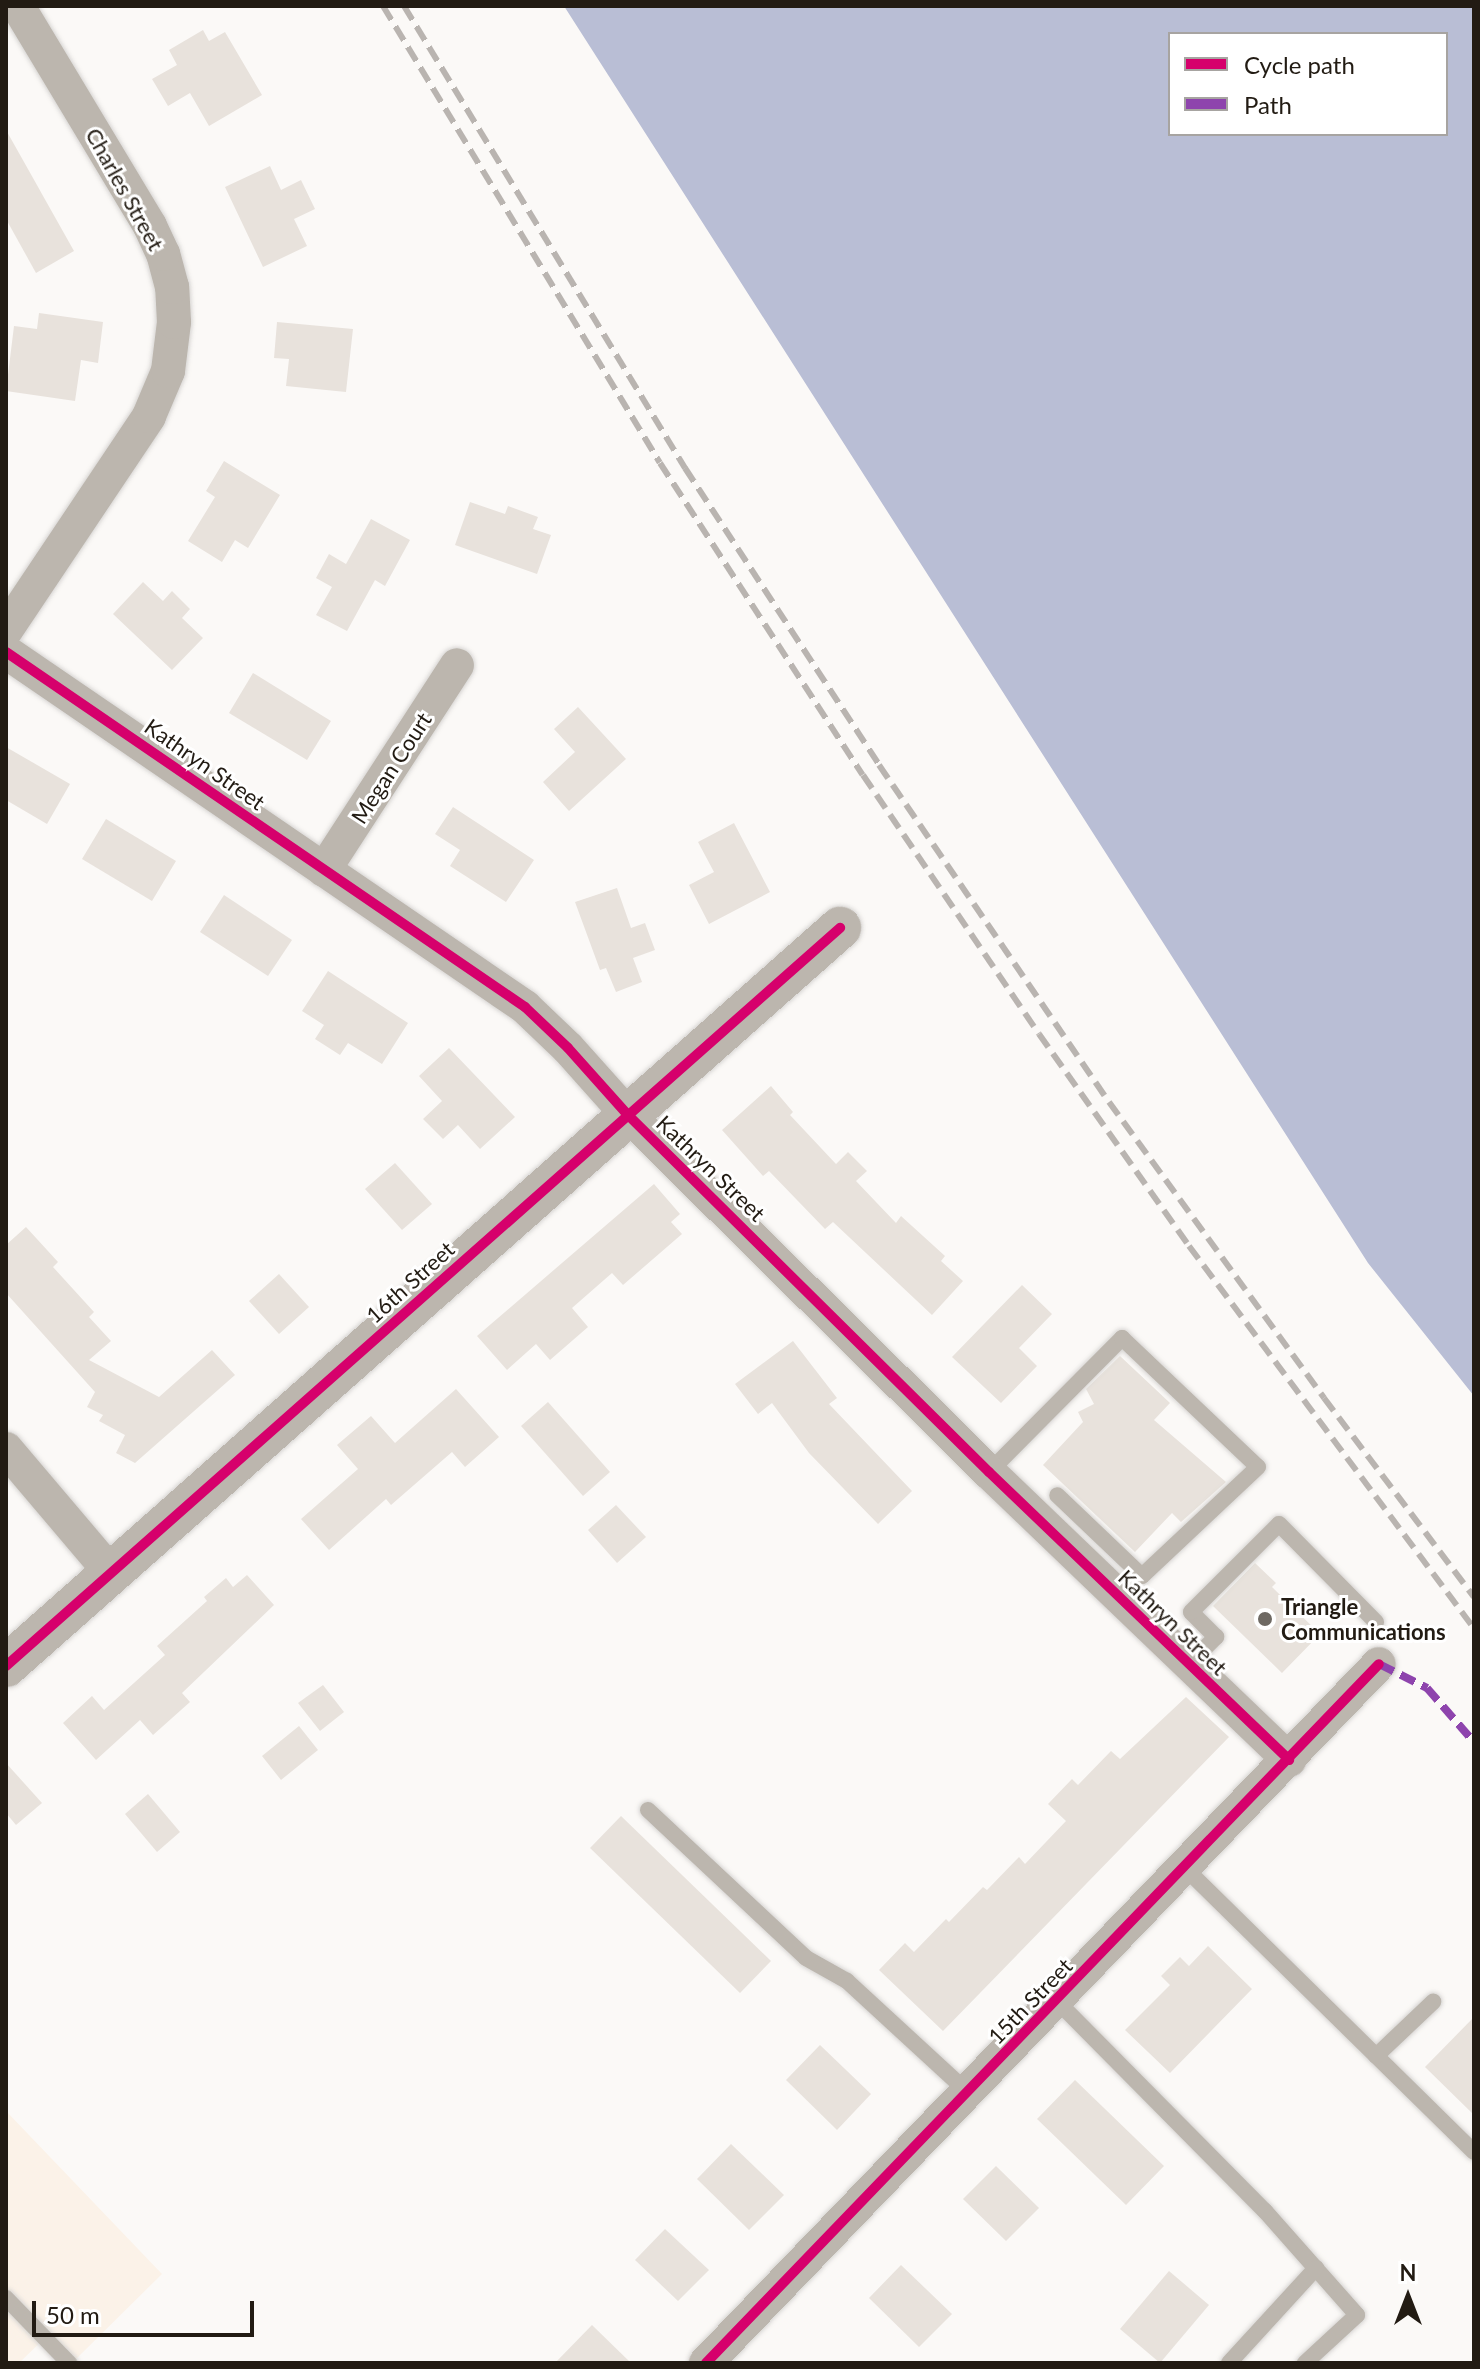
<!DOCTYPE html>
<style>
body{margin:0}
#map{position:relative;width:1480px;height:2369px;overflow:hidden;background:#fbf9f7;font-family:Lato,sans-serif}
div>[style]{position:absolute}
.built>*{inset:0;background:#fbf2e8}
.water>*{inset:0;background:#b9bed5}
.building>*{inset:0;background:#e8e2dc}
.roads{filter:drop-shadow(0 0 2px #d7d5d3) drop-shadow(0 0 2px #d7d5d3)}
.service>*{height:16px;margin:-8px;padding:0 8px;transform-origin:8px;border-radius:8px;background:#bcb6ae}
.minor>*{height:34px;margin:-17px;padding:0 17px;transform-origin:17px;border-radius:17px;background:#bcb6ae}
.tertiary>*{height:42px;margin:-21px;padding:0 21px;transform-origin:21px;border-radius:21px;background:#bcb6ae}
.rail>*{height:6px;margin-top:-3px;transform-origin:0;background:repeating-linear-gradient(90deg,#b9b4b0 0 16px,transparent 0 24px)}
.quiet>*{height:8px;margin-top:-4px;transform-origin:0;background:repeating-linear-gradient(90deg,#8e44ad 0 16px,transparent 0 24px)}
.cycleway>*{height:10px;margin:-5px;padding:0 5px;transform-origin:5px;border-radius:5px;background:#d6006c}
.dots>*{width:22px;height:22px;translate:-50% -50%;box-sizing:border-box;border:4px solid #fff;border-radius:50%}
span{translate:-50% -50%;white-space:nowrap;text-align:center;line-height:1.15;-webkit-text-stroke:6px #fff;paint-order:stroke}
.street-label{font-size:22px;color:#221b13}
.poi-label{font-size:22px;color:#221b13;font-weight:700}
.left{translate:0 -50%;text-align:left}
.frame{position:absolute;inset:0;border:8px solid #221b13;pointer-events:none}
.legend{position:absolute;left:1168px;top:32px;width:280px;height:104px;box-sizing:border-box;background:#fff;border:2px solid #a7a4a1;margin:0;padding:10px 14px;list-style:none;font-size:24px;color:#221b13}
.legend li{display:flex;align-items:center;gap:16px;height:40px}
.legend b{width:40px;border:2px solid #a7a4a1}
.north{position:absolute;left:1368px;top:2257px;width:80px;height:80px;-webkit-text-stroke:6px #fff;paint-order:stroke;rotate:0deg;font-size:22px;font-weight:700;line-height:32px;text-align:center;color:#221b13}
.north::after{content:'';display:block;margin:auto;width:28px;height:36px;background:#221b13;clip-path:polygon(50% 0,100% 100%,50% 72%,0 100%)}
.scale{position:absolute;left:32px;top:2301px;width:222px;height:36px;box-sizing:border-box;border:4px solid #221b13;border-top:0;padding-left:10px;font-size:24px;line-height:28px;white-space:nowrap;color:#221b13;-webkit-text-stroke:6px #fff;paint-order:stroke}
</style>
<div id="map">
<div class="built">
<i style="clip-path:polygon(6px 2111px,162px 2274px,76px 2359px,49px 2334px,19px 2363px,6px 2363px)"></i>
</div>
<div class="water">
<i style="clip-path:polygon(evenodd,564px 6px,1474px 6px,1474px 1396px,1368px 1263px,564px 6px,1170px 34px,1446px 34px,1446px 134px,1170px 134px,1170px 34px)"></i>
</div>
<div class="building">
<i style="clip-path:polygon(203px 30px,209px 41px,225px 32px,262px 95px,209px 126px,190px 93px,168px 106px,152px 79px,177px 65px,169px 50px)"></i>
<i style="clip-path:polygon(6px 130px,74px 251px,36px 273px,6px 219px)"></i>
<i style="clip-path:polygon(270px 166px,281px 190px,301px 180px,315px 209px,294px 219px,307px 246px,263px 267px,225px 187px)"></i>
<i style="clip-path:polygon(39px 313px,103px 322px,98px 363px,81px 360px,75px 401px,6px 391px,14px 326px,37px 329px)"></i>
<i style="clip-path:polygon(277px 322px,353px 329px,346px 392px,286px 386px,289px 359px,274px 358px)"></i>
<i style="clip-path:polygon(224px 461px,280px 495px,248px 548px,235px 540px,222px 562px,188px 541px,215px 497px,206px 491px)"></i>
<i style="clip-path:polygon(470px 502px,505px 514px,508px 506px,538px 517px,533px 529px,551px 535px,537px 574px,455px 545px)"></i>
<i style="clip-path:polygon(371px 519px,410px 540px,385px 586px,375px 580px,347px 631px,316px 615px,332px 587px,316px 578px,329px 554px,346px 564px)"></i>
<i style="clip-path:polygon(143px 582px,163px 601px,172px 591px,190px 609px,182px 618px,203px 638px,172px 670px,113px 614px)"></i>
<i style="clip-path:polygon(253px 673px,331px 721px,307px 760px,229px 713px)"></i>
<i style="clip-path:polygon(578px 707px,626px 759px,569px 811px,543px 782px,575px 752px,554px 729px)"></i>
<i style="clip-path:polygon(6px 747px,70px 784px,47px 824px,6px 800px)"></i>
<i style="clip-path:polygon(453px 807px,534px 860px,506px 902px,450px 866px,460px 850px,435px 834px)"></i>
<i style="clip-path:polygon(106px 819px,176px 861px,152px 901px,82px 859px)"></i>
<i style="clip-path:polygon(734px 823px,770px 892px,709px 924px,689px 885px,714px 872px,698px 842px)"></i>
<i style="clip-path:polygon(617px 888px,631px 928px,645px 923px,655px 950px,633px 958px,642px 982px,616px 992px,606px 968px,600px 970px,575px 902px)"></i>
<i style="clip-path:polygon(224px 895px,292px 940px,268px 976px,200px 932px)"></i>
<i style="clip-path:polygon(328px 971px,408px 1023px,382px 1064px,348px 1043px,340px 1055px,315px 1039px,324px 1025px,302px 1011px)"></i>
<i style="clip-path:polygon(449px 1048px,515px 1117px,480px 1149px,458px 1125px,443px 1139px,423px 1119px,442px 1101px,419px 1076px)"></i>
<i style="clip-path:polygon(771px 1086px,793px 1112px,790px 1115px,836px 1164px,848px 1152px,867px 1171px,856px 1181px,896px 1223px,901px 1216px,945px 1256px,941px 1261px,963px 1281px,932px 1315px,833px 1222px,825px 1229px,769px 1171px,763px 1176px,722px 1130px)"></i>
<i style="clip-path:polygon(395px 1163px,432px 1204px,402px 1230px,365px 1189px)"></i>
<i style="clip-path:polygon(654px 1184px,680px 1214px,671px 1222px,682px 1234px,623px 1285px,612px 1273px,572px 1308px,588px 1327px,550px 1360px,536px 1344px,507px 1370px,477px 1336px)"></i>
<i style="clip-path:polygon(26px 1227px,58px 1262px,53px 1267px,94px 1312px,89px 1317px,111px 1341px,89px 1360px,159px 1397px,212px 1350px,235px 1375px,135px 1463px,116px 1453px,125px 1435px,99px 1421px,103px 1415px,87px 1407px,95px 1392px,6px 1293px,6px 1245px)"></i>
<i style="clip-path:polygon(279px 1274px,309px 1307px,279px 1334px,249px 1301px)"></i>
<i style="clip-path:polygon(1022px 1285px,1052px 1314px,1019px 1348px,1037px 1366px,1001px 1403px,952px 1357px)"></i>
<i style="clip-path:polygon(793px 1341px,837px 1398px,829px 1404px,912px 1491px,878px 1524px,809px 1453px,772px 1403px,758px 1414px,735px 1384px)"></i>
<i style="clip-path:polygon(1120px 1356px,1170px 1403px,1154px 1420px,1226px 1482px,1181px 1522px,1172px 1513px,1135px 1552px,1043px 1465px,1083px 1422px,1078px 1412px,1094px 1404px,1086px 1389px)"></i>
<i style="clip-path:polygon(456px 1389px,499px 1437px,465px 1467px,452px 1452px,391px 1505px,386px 1499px,329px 1550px,301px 1519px,358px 1469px,337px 1445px,371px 1416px,395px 1443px)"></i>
<i style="clip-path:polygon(548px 1402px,610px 1472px,583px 1496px,521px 1426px)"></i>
<i style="clip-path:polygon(616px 1505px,646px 1537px,617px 1563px,588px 1530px)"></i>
<i style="clip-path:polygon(1255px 1563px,1276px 1583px,1272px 1587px,1320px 1634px,1282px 1673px,1213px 1606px)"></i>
<i style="clip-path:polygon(247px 1575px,274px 1605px,182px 1693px,190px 1702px,153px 1735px,140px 1720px,96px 1760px,63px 1723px,92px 1696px,104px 1710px,165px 1655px,157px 1646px,207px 1601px,204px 1597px,226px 1578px,233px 1587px)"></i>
<i style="clip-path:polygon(323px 1685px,344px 1712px,320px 1731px,298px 1703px)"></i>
<i style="clip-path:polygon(1186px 1697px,1229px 1737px,943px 2031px,879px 1970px,905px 1943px,914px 1952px,946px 1919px,949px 1922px,983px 1887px,987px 1890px,1019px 1857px,1025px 1864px,1066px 1821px,1048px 1804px,1072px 1779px,1078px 1785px,1111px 1751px,1120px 1759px)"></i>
<i style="clip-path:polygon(299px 1726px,318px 1750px,281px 1780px,262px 1756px)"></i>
<i style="clip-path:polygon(6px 1763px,42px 1803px,16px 1825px,6px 1813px)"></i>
<i style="clip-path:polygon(148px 1794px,180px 1832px,157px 1852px,125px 1814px)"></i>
<i style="clip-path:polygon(621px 1816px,771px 1961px,740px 1993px,590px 1848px)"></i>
<i style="clip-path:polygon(1208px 1946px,1252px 1989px,1170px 2073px,1125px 2030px,1170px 1985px,1161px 1976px,1180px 1957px,1189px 1966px)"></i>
<i style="clip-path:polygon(1474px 2017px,1474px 2115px,1425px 2067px)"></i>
<i style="clip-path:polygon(820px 2045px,871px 2094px,837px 2130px,786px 2080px)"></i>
<i style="clip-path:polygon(1075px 2080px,1164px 2166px,1126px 2205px,1037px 2119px)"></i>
<i style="clip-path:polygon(731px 2144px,784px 2195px,749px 2230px,697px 2179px)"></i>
<i style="clip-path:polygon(996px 2166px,1039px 2208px,1006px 2241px,963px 2199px)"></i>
<i style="clip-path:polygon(665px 2229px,709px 2270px,678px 2301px,635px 2260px)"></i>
<i style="clip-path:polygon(901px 2265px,952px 2314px,919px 2347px,869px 2298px)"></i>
<i style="clip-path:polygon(1169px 2271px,1209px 2305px,1160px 2363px,1120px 2329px)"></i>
<i style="clip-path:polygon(592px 2325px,631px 2363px,555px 2363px)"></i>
</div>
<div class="roads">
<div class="service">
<i style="left:989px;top:1472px;width:189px;rotate:-45.2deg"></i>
<i style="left:1122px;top:1338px;width:187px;rotate:43.5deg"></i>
<i style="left:1258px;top:1467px;width:159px;rotate:136.8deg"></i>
<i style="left:1142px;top:1576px;width:117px;rotate:-136.4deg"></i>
<i style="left:1188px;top:1665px;width:40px;rotate:-45deg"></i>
<i style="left:1216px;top:1637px;width:35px;rotate:-135deg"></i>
<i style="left:1191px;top:1612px;width:124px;rotate:-45deg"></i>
<i style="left:1279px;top:1524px;width:138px;rotate:45.3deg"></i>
<i style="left:648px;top:1810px;width:216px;rotate:43.1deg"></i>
<i style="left:806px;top:1958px;width:47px;rotate:29.3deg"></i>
<i style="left:847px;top:1981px;width:166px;rotate:42.6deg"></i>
<i style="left:1185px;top:1868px;width:405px;rotate:44.5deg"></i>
<i style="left:1058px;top:2002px;width:294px;rotate:45.3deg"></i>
<i style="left:1265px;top:2211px;width:139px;rotate:48.5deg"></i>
<i style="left:1357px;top:2315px;width:71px;rotate:137.3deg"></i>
<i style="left:1376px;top:2056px;width:79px;rotate:-43.5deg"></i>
<i style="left:6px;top:2298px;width:91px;rotate:45.9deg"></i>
<i style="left:1229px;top:2363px;width:129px;rotate:-47.5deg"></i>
</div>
<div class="minor">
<i style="left:6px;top:630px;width:257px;rotate:-56.2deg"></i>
<i style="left:149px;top:416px;width:49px;rotate:-67.1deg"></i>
<i style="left:168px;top:371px;width:49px;rotate:-83deg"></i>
<i style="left:174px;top:322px;width:35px;rotate:-93deg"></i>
<i style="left:172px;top:287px;width:34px;rotate:-105deg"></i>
<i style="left:163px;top:254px;width:31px;rotate:-115deg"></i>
<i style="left:150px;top:226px;width:257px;rotate:-121deg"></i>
<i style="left:6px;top:652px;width:629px;rotate:34.37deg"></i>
<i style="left:525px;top:1007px;width:59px;rotate:43.6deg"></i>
<i style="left:568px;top:1048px;width:90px;rotate:48.2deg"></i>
<i style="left:628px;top:1115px;width:508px;rotate:44.68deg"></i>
<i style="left:989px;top:1472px;width:416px;rotate:43.8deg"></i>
<i style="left:324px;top:870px;width:244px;rotate:-57deg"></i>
<i style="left:6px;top:1449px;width:162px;rotate:49.7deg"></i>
<i style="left:706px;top:2363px;width:970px;rotate:-46.09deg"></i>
</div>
<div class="tertiary">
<i style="left:6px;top:1666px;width:1114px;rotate:-41.51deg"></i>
</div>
</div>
<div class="rail">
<i style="left:383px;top:6px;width:534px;rotate:58.78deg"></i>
<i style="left:660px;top:463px;width:372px;rotate:57deg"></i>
<i style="left:863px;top:775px;width:313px;rotate:55.8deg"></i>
<i style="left:1039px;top:1034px;width:260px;rotate:54.7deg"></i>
<i style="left:1189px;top:1246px;width:477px;rotate:53.3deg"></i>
<i style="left:404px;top:6px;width:541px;rotate:58.69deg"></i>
<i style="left:685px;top:468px;width:355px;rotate:56.8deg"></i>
<i style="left:879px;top:765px;width:408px;rotate:55.7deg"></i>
<i style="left:1109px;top:1102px;width:366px;rotate:54deg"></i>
<i style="left:1324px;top:1398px;width:249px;rotate:53deg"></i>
</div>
<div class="quiet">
<i style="left:1379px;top:1664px;width:54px;rotate:26.6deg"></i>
<i style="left:1427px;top:1688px;width:72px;rotate:49deg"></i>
</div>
<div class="cycleway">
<i style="left:6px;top:652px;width:629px;rotate:34.37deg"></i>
<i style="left:525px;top:1007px;width:59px;rotate:43.6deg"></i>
<i style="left:568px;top:1048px;width:90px;rotate:48.2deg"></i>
<i style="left:628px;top:1115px;width:508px;rotate:44.68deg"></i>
<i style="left:989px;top:1472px;width:416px;rotate:43.8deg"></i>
<i style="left:6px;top:1666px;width:1114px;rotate:-41.51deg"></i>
<i style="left:706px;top:2363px;width:970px;rotate:-46.09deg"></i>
</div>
<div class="dots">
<i style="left:1265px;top:1619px;background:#6e6963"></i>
</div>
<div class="street-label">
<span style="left:125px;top:189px;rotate:61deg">Charles Street</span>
<span style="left:205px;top:764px;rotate:35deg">Kathryn Street</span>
<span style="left:391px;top:768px;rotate:-57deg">Megan Court</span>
<span style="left:711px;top:1168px;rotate:44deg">Kathryn Street</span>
<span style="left:410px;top:1282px;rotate:-42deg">16th Street</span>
<span style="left:1173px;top:1622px;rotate:44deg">Kathryn Street</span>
<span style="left:1030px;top:2001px;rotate:-46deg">15th Street</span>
</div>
<div class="poi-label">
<span class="left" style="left:1281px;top:1619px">Triangle<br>Communications</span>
</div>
<div class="frame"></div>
<ul class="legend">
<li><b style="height:10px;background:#d6006c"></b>Cycle path</li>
<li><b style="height:10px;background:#8e44ad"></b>Path</li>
</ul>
<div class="north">N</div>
<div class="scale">50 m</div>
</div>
